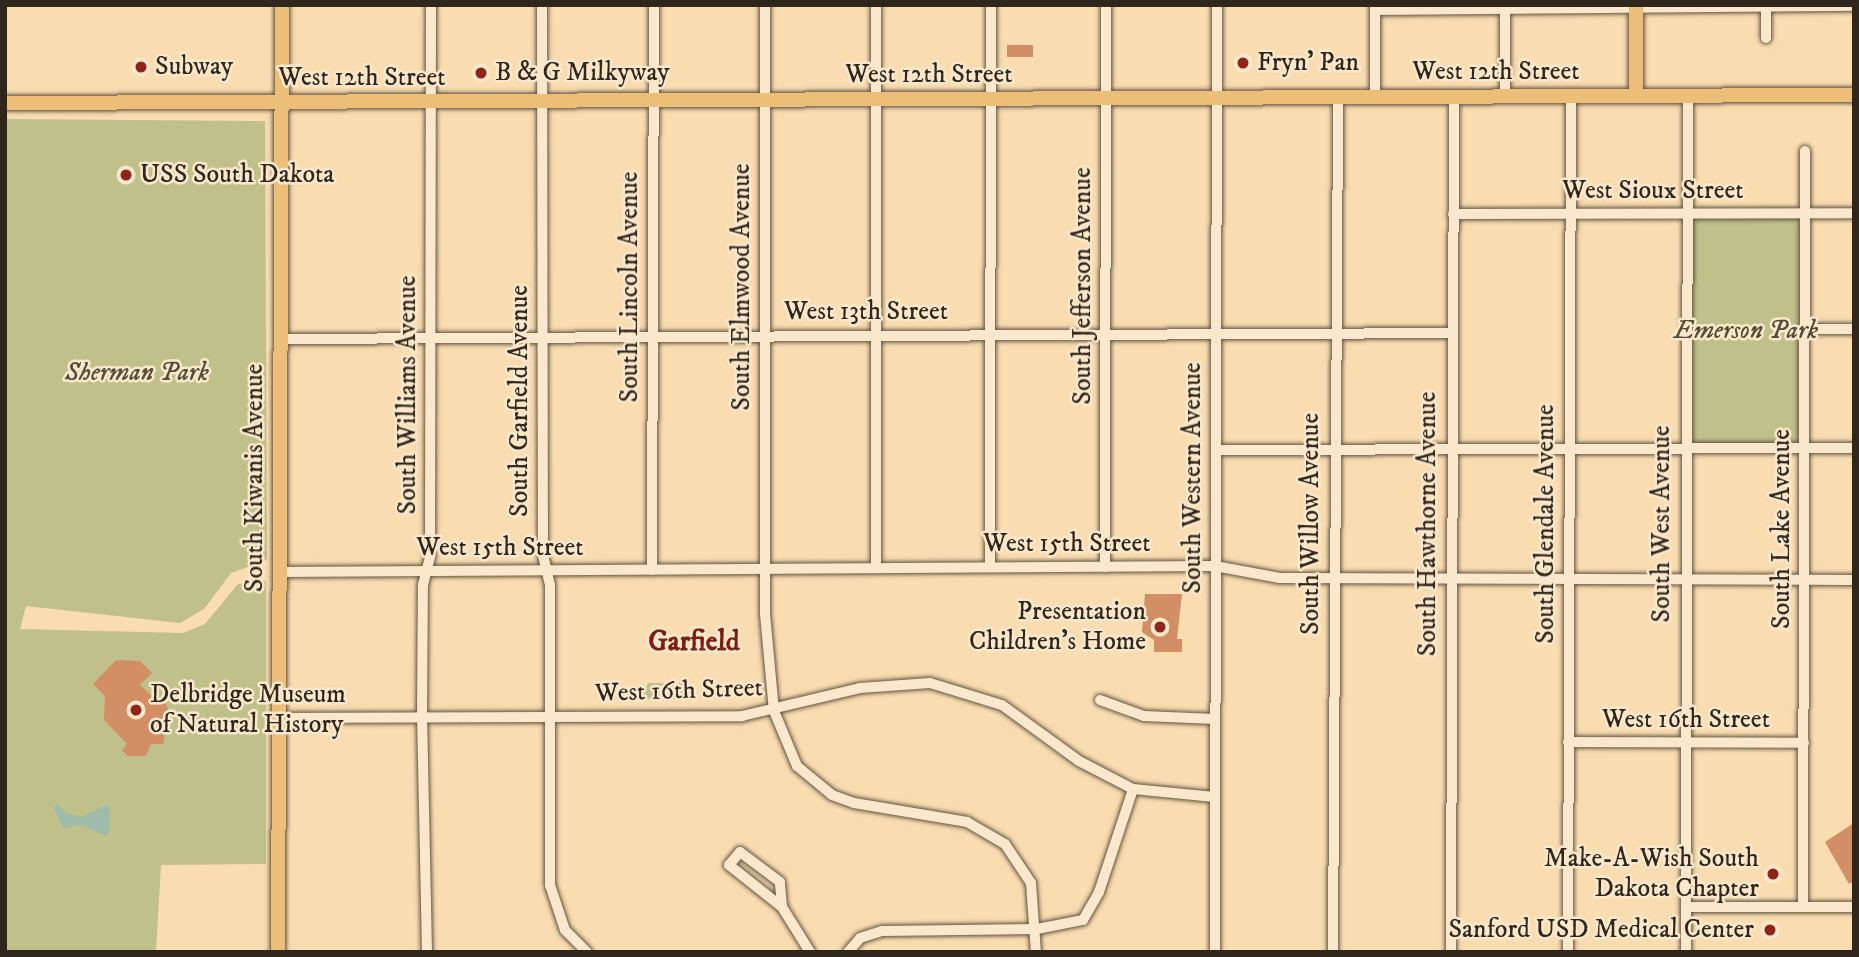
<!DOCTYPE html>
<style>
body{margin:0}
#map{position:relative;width:1859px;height:957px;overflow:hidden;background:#f9dcb0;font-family:"IM FELL DW Pica",serif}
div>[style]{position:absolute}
.green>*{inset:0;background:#bfc08a}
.water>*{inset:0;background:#9ebca9}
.building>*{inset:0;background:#d28e64}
.roads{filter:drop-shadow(0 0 2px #625441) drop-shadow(0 0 2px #625441)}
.minor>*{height:10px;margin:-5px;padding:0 5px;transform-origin:5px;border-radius:5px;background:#fbe8cc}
.major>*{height:14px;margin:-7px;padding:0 7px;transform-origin:7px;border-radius:7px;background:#ecbe78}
.dots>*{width:19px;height:19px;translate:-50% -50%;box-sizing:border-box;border:4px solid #fbe8cc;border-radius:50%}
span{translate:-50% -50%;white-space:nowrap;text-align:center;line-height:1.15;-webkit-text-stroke:5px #fbe8cc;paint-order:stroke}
.poi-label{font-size:26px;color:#30271c}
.left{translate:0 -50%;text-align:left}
.right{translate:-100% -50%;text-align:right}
.street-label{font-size:26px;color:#30271c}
.park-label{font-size:26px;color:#544d38;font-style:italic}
.neighbourhood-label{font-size:28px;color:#7a1f14;font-weight:700}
.frame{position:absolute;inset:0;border:7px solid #30271c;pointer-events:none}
</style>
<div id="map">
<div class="green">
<i style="clip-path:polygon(5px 119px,265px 121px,267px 560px,231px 573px,204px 609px,180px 623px,26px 606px,20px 629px,183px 633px,205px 624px,238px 584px,266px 581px,266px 864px,161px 865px,156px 952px,5px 952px)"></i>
<i style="clip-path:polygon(1687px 213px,1805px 213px,1805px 448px,1686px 449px)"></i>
<i style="clip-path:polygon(648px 683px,686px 683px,686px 699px,642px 699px)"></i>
</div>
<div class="water">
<i style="clip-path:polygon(57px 803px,67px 814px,81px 817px,109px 804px,110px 832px,105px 836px,82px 825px,63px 828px,54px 809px)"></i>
</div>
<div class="building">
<i style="clip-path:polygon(1007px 45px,1033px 45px,1033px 57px,1007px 57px)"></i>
<i style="clip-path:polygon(1145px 594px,1182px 594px,1177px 639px,1182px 639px,1182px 652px,1154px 652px,1154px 640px,1142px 632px)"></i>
<i style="clip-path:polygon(116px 660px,140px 661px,152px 673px,140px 685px,154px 698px,163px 698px,169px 711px,163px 744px,151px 744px,146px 756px,128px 756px,122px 750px,127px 744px,104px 720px,105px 696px,93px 684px)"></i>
<i style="clip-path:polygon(1854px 823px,1854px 881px,1849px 884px,1825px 842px)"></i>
</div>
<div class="roads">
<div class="minor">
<i style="left:542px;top:5px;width:550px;rotate:89.9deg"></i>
<i style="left:543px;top:555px;width:31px;rotate:77deg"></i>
<i style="left:550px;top:585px;width:300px;rotate:90deg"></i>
<i style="left:550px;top:885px;width:47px;rotate:71.6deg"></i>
<i style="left:565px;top:930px;width:31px;rotate:45deg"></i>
<i style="left:765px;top:5px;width:609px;rotate:90deg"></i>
<i style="left:765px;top:614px;width:97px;rotate:84.7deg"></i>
<i style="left:774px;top:711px;width:60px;rotate:67.3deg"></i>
<i style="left:797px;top:766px;width:45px;rotate:39.6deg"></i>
<i style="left:832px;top:795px;width:23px;rotate:20deg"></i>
<i style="left:854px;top:803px;width:115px;rotate:9.5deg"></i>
<i style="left:967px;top:822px;width:44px;rotate:30.1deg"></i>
<i style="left:1005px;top:844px;width:47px;rotate:56.3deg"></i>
<i style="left:1031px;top:883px;width:69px;rotate:85.9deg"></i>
<i style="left:1375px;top:5px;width:92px;rotate:90deg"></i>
<i style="left:1505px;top:5px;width:91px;rotate:90deg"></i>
<i style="left:1766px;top:5px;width:33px;rotate:90deg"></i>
<i style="left:1375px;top:10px;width:479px;rotate:-0.5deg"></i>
<i style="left:1453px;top:214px;width:401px;rotate:-0.1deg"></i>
<i style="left:1804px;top:329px;width:50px"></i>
<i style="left:280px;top:339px;width:1172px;rotate:-0.29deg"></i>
<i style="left:1216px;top:450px;width:638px;rotate:-0.18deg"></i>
<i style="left:990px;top:567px;width:562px;rotate:-89.9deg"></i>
<i style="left:1105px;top:567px;width:562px;rotate:-89.9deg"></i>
<i style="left:876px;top:568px;width:563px;rotate:-90deg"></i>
<i style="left:652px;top:570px;width:565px;rotate:-89.8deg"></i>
<i style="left:279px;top:572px;width:936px;rotate:-0.37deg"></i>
<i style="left:1215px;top:566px;width:66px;rotate:10.5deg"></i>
<i style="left:1280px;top:578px;width:574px;rotate:0.2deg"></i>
<i style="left:1100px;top:700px;width:47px;rotate:20deg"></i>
<i style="left:1144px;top:716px;width:71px;rotate:2.4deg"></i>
<i style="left:279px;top:718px;width:463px;rotate:-0.2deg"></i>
<i style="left:742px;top:716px;width:121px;rotate:-13.3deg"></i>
<i style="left:860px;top:688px;width:70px;rotate:-4.1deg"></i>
<i style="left:930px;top:683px;width:75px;rotate:17deg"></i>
<i style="left:1002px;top:705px;width:95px;rotate:36deg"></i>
<i style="left:1079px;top:761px;width:61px;rotate:27.4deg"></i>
<i style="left:1133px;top:789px;width:82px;rotate:5.6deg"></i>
<i style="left:1568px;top:742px;width:236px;rotate:0.2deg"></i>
<i style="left:782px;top:907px;width:25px;rotate:-95deg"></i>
<i style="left:780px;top:882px;width:50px;rotate:-143.1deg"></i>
<i style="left:740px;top:852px;width:17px;rotate:130deg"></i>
<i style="left:729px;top:865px;width:68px;rotate:38.4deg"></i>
<i style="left:782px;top:907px;width:53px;rotate:58.1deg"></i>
<i style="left:1686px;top:907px;width:168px"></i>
<i style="left:1803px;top:907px;width:756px;rotate:-89.85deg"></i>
<i style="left:427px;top:952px;width:235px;rotate:-91.2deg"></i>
<i style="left:422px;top:717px;width:132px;rotate:-89.6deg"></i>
<i style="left:423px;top:585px;width:30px;rotate:-76deg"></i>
<i style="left:430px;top:556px;width:551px;rotate:-89.9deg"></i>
<i style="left:848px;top:952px;width:18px;rotate:-49deg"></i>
<i style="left:860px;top:938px;width:23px;rotate:-18deg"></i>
<i style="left:882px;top:931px;width:155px;rotate:-0.7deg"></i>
<i style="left:1037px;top:929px;width:47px;rotate:-11.1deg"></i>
<i style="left:1083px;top:920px;width:32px;rotate:-60deg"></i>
<i style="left:1099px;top:892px;width:108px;rotate:-71.7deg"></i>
<i style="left:1215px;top:952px;width:947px;rotate:-89.88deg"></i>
<i style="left:1333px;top:952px;width:855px;rotate:-89.66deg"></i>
<i style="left:1451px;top:952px;width:855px;rotate:-89.8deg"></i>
<i style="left:1568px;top:952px;width:856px;rotate:-89.8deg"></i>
<i style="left:1686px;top:952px;width:856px;rotate:-89.87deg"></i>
</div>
<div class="major">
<i style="left:1636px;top:5px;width:90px;rotate:90deg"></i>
<i style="left:5px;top:103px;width:1849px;rotate:-0.25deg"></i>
<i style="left:278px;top:952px;width:947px;rotate:-89.76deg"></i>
</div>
</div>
<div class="dots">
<i style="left:1243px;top:63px;background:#8f2418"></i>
<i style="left:141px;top:67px;background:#8f2418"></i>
<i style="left:481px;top:73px;background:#8f2418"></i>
<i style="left:126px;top:175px;background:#8f2418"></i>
<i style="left:1160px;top:627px;background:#8f2418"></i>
<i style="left:136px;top:710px;background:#8f2418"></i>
<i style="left:1773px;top:874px;background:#8f2418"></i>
<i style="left:1770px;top:930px;background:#8f2418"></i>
</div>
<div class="poi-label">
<span class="left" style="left:1257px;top:63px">Fryn' Pan</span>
<span class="left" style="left:155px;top:67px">Subway</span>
<span class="left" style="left:495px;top:73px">B &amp; G Milkyway</span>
<span class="left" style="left:140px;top:175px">USS South Dakota</span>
<span class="right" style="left:1146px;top:627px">Presentation<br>Children's Home</span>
<span class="left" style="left:150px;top:710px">Delbridge Museum<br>of Natural History</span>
<span class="right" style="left:1759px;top:874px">Make-A-Wish South<br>Dakota Chapter</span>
<span class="right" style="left:1754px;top:930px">Sanford USD Medical Center</span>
</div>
<div class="street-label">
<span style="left:1496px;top:72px">West 12th Street</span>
<span style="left:929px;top:75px">West 12th Street</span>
<span style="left:362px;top:78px">West 12th Street</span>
<span style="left:1653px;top:191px">West Sioux Street</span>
<span style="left:1083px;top:286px;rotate:-90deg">South Jefferson Avenue</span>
<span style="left:630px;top:287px;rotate:-90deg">South Lincoln Avenue</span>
<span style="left:742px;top:287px;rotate:-90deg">South Elmwood Avenue</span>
<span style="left:866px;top:312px">West 13th Street</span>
<span style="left:408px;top:395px;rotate:-90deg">South Williams Avenue</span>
<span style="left:520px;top:401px;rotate:-90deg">South Garfield Avenue</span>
<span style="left:255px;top:478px;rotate:-90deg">South Kiwanis Avenue</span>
<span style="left:1193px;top:478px;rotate:-90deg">South Western Avenue</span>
<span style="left:1311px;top:524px;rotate:-90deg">South Willow Avenue</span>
<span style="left:1428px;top:524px;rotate:-90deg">South Hawthorne Avenue</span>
<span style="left:1546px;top:524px;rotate:-90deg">South Glendale Avenue</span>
<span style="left:1662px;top:524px;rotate:-90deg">South West Avenue</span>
<span style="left:1782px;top:529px;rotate:-90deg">South Lake Avenue</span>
<span style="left:1067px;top:544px">West 15th Street</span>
<span style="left:500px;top:548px">West 15th Street</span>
<span style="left:679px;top:691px;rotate:-2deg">West 16th Street</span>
<span style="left:1686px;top:720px">West 16th Street</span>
</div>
<div class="park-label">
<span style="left:1746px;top:331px">Emerson Park</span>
<span style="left:137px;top:373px">Sherman Park</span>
</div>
<div class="neighbourhood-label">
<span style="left:694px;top:642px">Garfield</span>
</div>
<div class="frame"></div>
</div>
